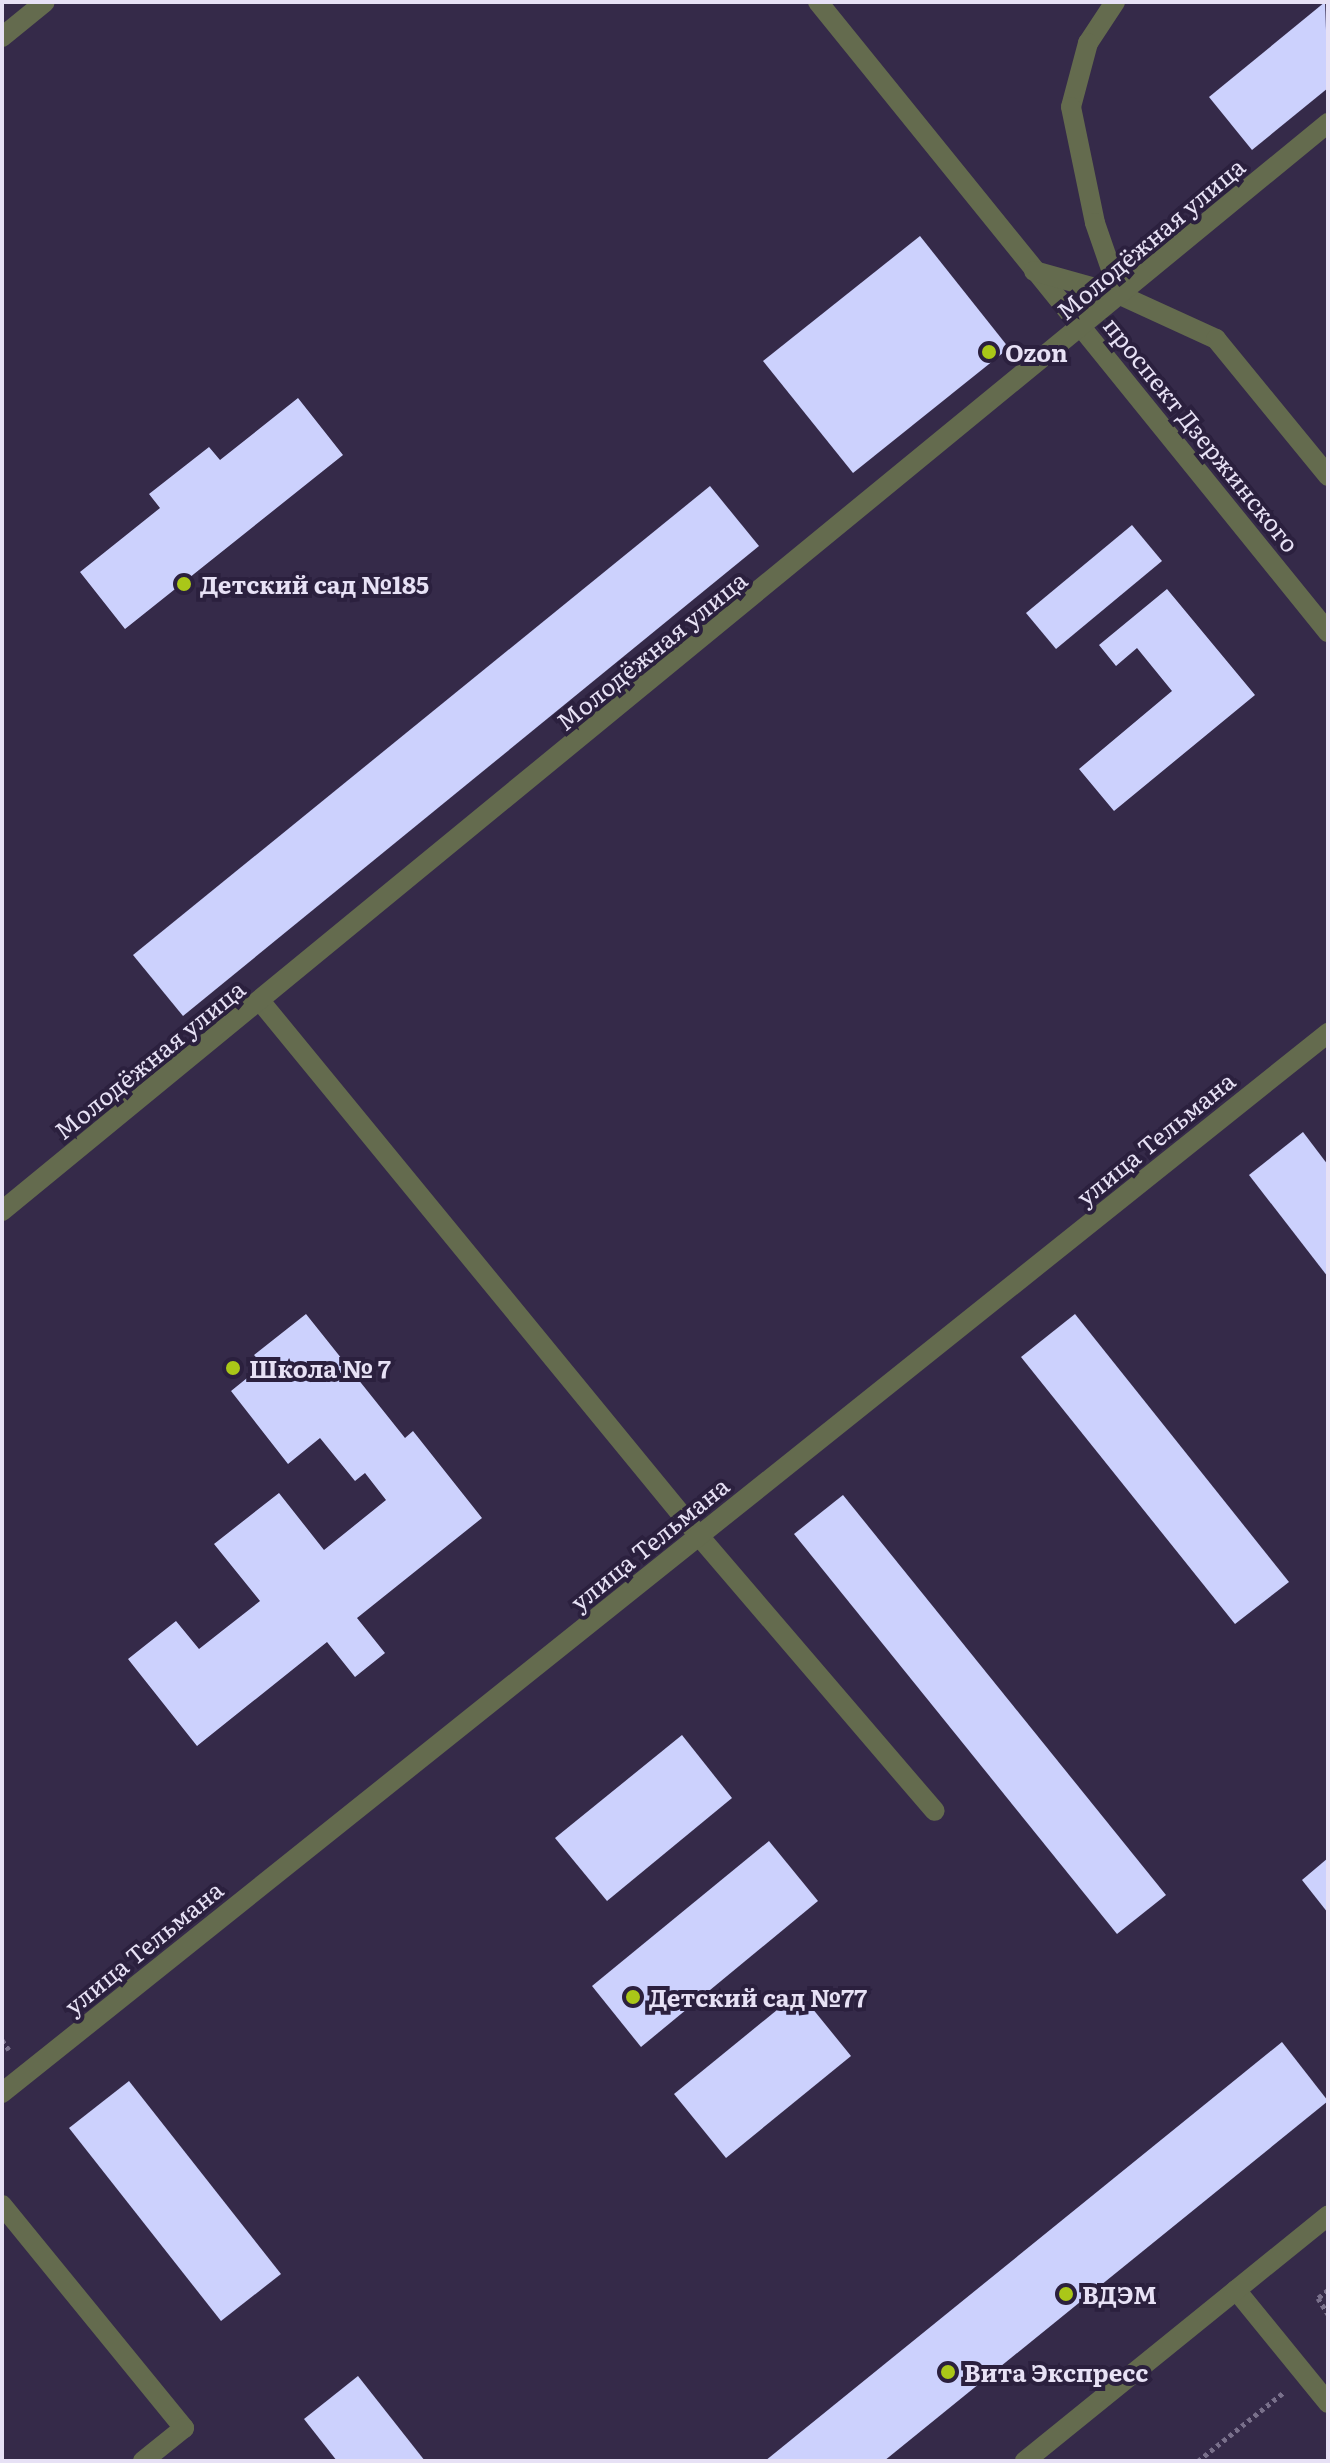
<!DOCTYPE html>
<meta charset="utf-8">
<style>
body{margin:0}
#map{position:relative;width:1330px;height:2463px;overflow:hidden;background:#352a49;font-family:Literata,serif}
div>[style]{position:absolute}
.building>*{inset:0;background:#ccd1fd}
.path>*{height:5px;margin-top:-2.5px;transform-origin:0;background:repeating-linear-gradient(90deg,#79708b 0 4px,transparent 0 8px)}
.minor>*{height:20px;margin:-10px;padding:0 10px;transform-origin:10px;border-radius:10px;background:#646b4e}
.dots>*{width:22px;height:22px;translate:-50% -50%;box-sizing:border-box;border:4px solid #2b203e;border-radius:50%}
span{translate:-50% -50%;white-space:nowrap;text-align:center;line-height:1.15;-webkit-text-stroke:8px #2b203e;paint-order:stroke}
.street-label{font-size:24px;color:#e7e1f5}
.poi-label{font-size:24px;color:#e7e1f5;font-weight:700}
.left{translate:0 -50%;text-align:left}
.frame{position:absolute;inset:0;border:4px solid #e7e1f5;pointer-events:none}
</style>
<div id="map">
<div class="building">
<i style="clip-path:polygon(1325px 2px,1328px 88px,1252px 150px,1209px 97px)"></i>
<i style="clip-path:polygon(920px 236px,1009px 348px,853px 473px,763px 361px)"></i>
<i style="clip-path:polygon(298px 398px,343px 455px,125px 629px,80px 572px,160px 508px,149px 494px,209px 447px,220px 460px)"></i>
<i style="clip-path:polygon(710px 486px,759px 546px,183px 1016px,133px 955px)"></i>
<i style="clip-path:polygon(1132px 525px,1162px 561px,1056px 649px,1026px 613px)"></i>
<i style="clip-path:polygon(1167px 589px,1255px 695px,1114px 811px,1079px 769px,1172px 691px,1137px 648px,1116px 666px,1099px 645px)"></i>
<i style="clip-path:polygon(1303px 1132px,1328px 1165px,1328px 1277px,1249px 1175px)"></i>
<i style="clip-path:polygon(306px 1314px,405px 1438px,413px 1431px,482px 1518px,357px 1618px,385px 1653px,355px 1677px,327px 1642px,197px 1746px,128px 1659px,176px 1621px,199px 1649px,260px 1601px,214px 1544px,279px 1493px,324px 1550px,386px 1500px,365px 1473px,355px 1481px,320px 1438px,288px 1464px,231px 1391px,263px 1365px,254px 1355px)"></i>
<i style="clip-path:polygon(1075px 1314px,1289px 1582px,1235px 1624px,1021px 1357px)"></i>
<i style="clip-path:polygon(843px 1495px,1166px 1895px,1117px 1934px,794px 1534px)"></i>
<i style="clip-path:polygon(682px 1735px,732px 1798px,607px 1901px,555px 1838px)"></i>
<i style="clip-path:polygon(769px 1841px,818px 1901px,641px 2047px,592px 1986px)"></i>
<i style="clip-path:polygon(1328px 1858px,1328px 1913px,1302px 1880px)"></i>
<i style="clip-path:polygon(799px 1992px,851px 2056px,726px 2158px,674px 2094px)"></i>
<i style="clip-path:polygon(1282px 2042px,1328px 2101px,884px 2461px,765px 2461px)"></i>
<i style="clip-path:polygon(129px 2081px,281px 2274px,221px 2321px,69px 2128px)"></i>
<i style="clip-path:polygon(358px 2376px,425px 2461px,337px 2461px,304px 2419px)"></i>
</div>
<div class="path">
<i style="left:2px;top:2040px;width:12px;rotate:55deg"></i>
<i style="left:1328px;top:2290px;width:13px;rotate:141deg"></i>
<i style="left:1318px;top:2298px;width:19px;rotate:58deg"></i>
<i style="left:1198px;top:2461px;width:110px;rotate:-38.7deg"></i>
</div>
<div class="minor">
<i style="left:818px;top:2px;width:811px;rotate:51.01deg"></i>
<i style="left:1115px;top:2px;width:49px;rotate:123.4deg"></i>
<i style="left:1088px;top:43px;width:66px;rotate:104.9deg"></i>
<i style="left:1071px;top:107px;width:118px;rotate:78.3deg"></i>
<i style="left:1095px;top:223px;width:76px;rotate:70.9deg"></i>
<i style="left:2px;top:37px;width:55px;rotate:-39.1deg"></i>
<i style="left:1034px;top:271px;width:89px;rotate:15.6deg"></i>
<i style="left:1120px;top:295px;width:106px;rotate:24.6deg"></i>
<i style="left:1216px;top:339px;width:177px;rotate:50.7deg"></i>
<i style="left:261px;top:1002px;width:691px;rotate:50.64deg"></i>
<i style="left:699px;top:1536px;width:362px;rotate:49.4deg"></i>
<i style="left:2px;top:1211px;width:1715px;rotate:-39.37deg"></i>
<i style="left:2px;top:2093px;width:1698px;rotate:-38.64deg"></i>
<i style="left:2px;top:2205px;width:288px;rotate:50.8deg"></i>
<i style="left:184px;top:2428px;width:53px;rotate:141.2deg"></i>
<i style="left:1236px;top:2290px;width:146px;rotate:50.8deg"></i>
<i style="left:1025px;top:2461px;width:390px;rotate:-39deg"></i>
</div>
<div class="dots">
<i style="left:989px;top:352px;background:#aac718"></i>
<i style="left:184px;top:584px;background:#aac718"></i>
<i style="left:233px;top:1368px;background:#aac718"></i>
<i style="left:633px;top:1997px;background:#aac718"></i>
<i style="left:1066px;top:2294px;background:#aac718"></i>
<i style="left:948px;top:2372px;background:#aac718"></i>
</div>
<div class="street-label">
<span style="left:1150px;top:238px;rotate:-40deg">Молодёжная улица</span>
<span style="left:1202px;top:434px;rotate:51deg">проспект Дзержинского</span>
<span style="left:651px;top:650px;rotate:-39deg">Молодёжная улица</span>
<span style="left:149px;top:1059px;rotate:-39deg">Молодёжная улица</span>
<span style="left:1155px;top:1138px;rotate:-39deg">улица Тельмана</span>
<span style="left:649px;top:1543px;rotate:-39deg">улица Тельмана</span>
<span style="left:143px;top:1947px;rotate:-39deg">улица Тельмана</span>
</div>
<div class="poi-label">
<span class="left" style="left:1005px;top:352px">Ozon</span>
<span class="left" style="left:200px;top:584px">Детский сад №185</span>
<span class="left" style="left:249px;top:1368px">Школа № 7</span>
<span class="left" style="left:649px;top:1997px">Детский сад №77</span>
<span class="left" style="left:1082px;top:2294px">ВДЭМ</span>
<span class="left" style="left:964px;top:2372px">Вита Экспресс</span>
</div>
<div class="frame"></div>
</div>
